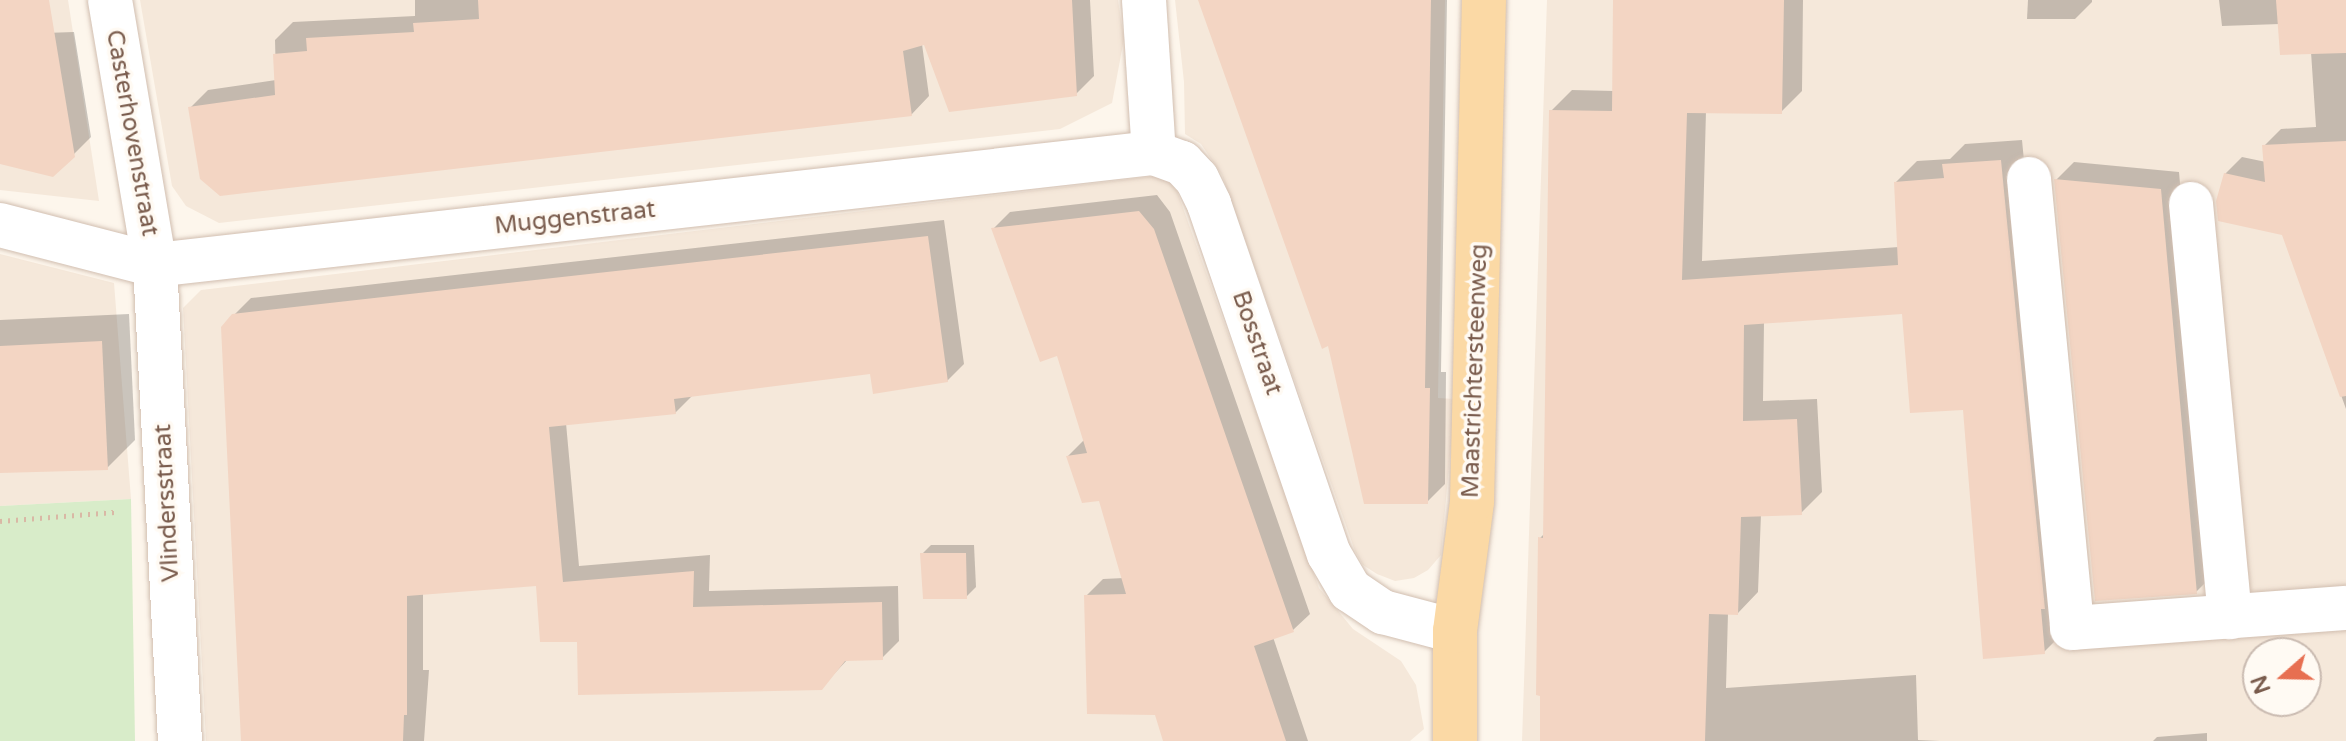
<!DOCTYPE html>
<style>
body{margin:0}
#map{position:relative;width:2346px;height:741px;overflow:hidden;background:#fdf6ec;font-family:"Varela Round",sans-serif}
div>[style]{position:absolute}
.residential>*{inset:0;background:#f5e8da}
.green>*{inset:0;background:#d8ecc9}
.shadow>*{inset:0;background:#0003}
.building>*{inset:0;background:#f3d5c3}
.path>*{height:5px;margin-top:-2.5px;transform-origin:0;background:repeating-linear-gradient(90deg,#d9b8a5 0 2px,transparent 0 8px)}
.roads{filter:drop-shadow(0 0 2px #d1beb0) drop-shadow(0 0 2px #d1beb0)}
.minor>*{height:44px;margin:-22px;padding:0 22px;transform-origin:22px;border-radius:22px;background:#fff}
.major>*{height:44px;margin:-22px;padding:0 22px;transform-origin:22px;border-radius:22px;background:#fbd9a5}
span{translate:-50% -50%;white-space:nowrap;text-align:center;line-height:1.15;-webkit-text-stroke:7px #fffaf3;paint-order:stroke}
.street-label{font-size:24px;color:#7a5c4d}
.north{position:absolute;left:2242px;top:637px;width:80px;height:80px;box-sizing:border-box;background:#fffaf3;border:2px solid #cabbb1;border-radius:50%;rotate:250deg;font-size:22px;font-weight:700;line-height:32px;text-align:center;color:#7a5c4d}
.north::after{content:'';display:block;margin:auto;width:28px;height:36px;background:#e76f51;clip-path:polygon(50% 0,100% 100%,50% 72%,0 100%)}
</style>
<div id="map">
<div class="residential">
<i style="clip-path:polygon(0 0,68px 0,99px 201px,0 190px)"></i>
<i style="clip-path:polygon(140px 0,1118px 0,1124px 39px,1112px 103px,1060px 129px,219px 223px,186px 206px,172px 186px)"></i>
<i style="clip-path:polygon(1175px 0,1445px 0,1438px 398px,1455px 399px,1441px 555px,1428px 570px,1414px 578px,1395px 581px,1377px 574px,1363px 565px,1355px 551px,1222px 175px,1201px 144px,1185px 134px,1184px 82px)"></i>
<i style="clip-path:polygon(evenodd,1547px 0,2346px 0,2346px 741px,1522px 741px,1547px 0,2258px 653px,2306px 653px,2306px 701px,2258px 701px,2258px 653px)"></i>
<i style="clip-path:polygon(1156px 176px,1168px 180px,1177px 191px,1319px 588px,1353px 629px,1401px 661px,1416px 685px,1424px 729px,1410px 741px,206px 741px,183px 308px,201px 290px)"></i>
<i style="clip-path:polygon(0 254px,114px 283px,131px 499px,0 506px)"></i>
</div>
<div class="green">
<i style="clip-path:polygon(131px 499px,135px 741px,0 741px,0 506px)"></i>
</div>
<div class="shadow">
<i style="clip-path:polygon(0 0,43px 0,45px 33px,74px 32px,91px 137px,73px 155px,0 162px)"></i>
<i style="clip-path:polygon(415px 0,1090px 0,1094px 76px,1076px 94px,926px 43px,922px 44px,929px 96px,911px 115px,190px 108px,208px 90px,276px 80px,275px 40px,293px 22px,415px 16px)"></i>
<i style="clip-path:polygon(1201px 0,1447px 0,1441px 372px,1446px 372px,1445px 484px,1427px 502px,1330px 343px)"></i>
<i style="clip-path:polygon(1615px 0,1803px 0,1802px 91px,1781px 112px,1706px 111px,1702px 261px,1899px 247px,1896px 182px,1917px 161px,1950px 159px,1965px 144px,2022px 140px,2065px 586px,2065px 631px,2044px 652px,1965px 408px,1904px 311px,1764px 322px,1763px 401px,1817px 399px,1822px 492px,1801px 513px,1761px 514px,1758px 592px,1738px 613px,1728px 613px,1726px 688px,1916px 675px,1918px 740px,1940px 741px,1542px 741px,1540px 538px,1545px 533px,1551px 111px,1572px 90px,1614px 91px)"></i>
<i style="clip-path:polygon(2028px 0,2092px 0,2092px 2px,2075px 19px,2027px 19px)"></i>
<i style="clip-path:polygon(2219px 0,2346px 0,2346px 409px,2283px 233px,2225px 174px,2242px 157px,2266px 162px,2264px 146px,2281px 129px,2316px 127px,2311px 52px,2280px 24px,2222px 26px)"></i>
<i style="clip-path:polygon(2074px 162px,2179px 172px,2214px 574px,2196px 592px,2056px 180px)"></i>
<i style="clip-path:polygon(1157px 195px,1170px 212px,1310px 614px,1293px 630px,1273px 637px,1308px 741px,1165px 741px,1156px 713px,1086px 596px,1103px 579px,1124px 578px,1100px 499px,1068px 456px,1085px 439px,1058px 353px,993px 229px,1010px 212px)"></i>
<i style="clip-path:polygon(944px 220px,964px 364px,947px 381px,872px 372px,693px 395px,675px 413px,566px 423px,579px 566px,710px 555px,709px 591px,898px 586px,899px 641px,882px 658px,848px 659px,821px 688px,579px 640px,538px 583px,423px 593px,423px 670px,429px 670px,424px 741px,243px 741px,234px 315px,251px 298px)"></i>
<i style="clip-path:polygon(129px 314px,135px 440px,107px 468px,0 472px,0 320px)"></i>
<i style="clip-path:polygon(931px 545px,974px 545px,976px 587px,966px 597px,922px 554px)"></i>
<i style="clip-path:polygon(2207px 733px,2207px 741px,2153px 741px,2157px 737px)"></i>
</div>
<div class="building">
<i style="clip-path:polygon(0 0,49px 0,75px 157px,53px 177px,0 164px)"></i>
<i style="clip-path:polygon(478px 0,1072px 0,1077px 96px,949px 112px,924px 45px,903px 51px,912px 116px,220px 196px,200px 179px,188px 107px,275px 95px,273px 54px,307px 51px,306px 38px,414px 32px,413px 23px,479px 19px)"></i>
<i style="clip-path:polygon(1198px 0,1431px 0,1425px 388px,1430px 388px,1428px 504px,1364px 504px,1328px 346px,1322px 349px)"></i>
<i style="clip-path:polygon(1613px 0,1784px 0,1782px 114px,1687px 113px,1682px 280px,1898px 265px,1894px 182px,1944px 178px,1942px 164px,2001px 160px,2045px 609px,2041px 609px,2045px 654px,1983px 659px,1963px 410px,1910px 413px,1902px 314px,1744px 325px,1743px 421px,1797px 419px,1802px 515px,1741px 517px,1738px 615px,1709px 614px,1705px 741px,1540px 741px,1540px 696px,1536px 695px,1538px 537px,1543px 538px,1549px 110px,1612px 111px)"></i>
<i style="clip-path:polygon(2276px 0,2346px 0,2346px 53px,2280px 55px)"></i>
<i style="clip-path:polygon(2346px 141px,2346px 396px,2340px 397px,2282px 235px,2218px 221px,2216px 201px,2224px 173px,2265px 182px,2262px 145px)"></i>
<i style="clip-path:polygon(2054px 179px,2161px 189px,2197px 594px,2095px 601px)"></i>
<i style="clip-path:polygon(1139px 211px,1154px 229px,1294px 632px,1254px 646px,1286px 741px,1163px 741px,1155px 715px,1087px 714px,1084px 595px,1126px 594px,1099px 501px,1082px 503px,1066px 456px,1087px 453px,1057px 356px,1040px 362px,991px 228px)"></i>
<i style="clip-path:polygon(928px 236px,948px 382px,873px 394px,870px 374px,674px 399px,676px 414px,549px 427px,563px 582px,694px 571px,693px 607px,882px 602px,883px 660px,845px 661px,822px 690px,578px 695px,577px 642px,540px 642px,536px 586px,407px 596px,407px 715px,404px 715px,403px 741px,241px 741px,221px 327px,232px 314px)"></i>
<i style="clip-path:polygon(102px 341px,108px 470px,0 473px,0 346px)"></i>
<i style="clip-path:polygon(920px 553px,966px 553px,967px 599px,923px 599px)"></i>
</div>
<div class="path">
<i style="left:0;top:521px;width:115px;rotate:-4.5deg"></i>
</div>
<div class="roads">
<div class="minor">
<i style="left:110px;top:0;width:269px;rotate:80.4deg"></i>
<i style="left:155px;top:265px;width:477px;rotate:87deg"></i>
<i style="left:1144px;top:0;width:153px;rotate:86.3deg"></i>
<i style="left:2029px;top:179px;width:451px;rotate:84.5deg"></i>
<i style="left:2072px;top:628px;width:275px;rotate:-4.2deg"></i>
<i style="left:2191px;top:204px;width:415px;rotate:84.6deg"></i>
<i style="left:0;top:225px;width:160px;rotate:14.5deg"></i>
<i style="left:155px;top:265px;width:1005px;rotate:-6.4deg"></i>
<i style="left:1154px;top:153px;width:30px;rotate:20deg"></i>
<i style="left:1182px;top:163px;width:22px;rotate:47deg"></i>
<i style="left:1197px;top:179px;width:28px;rotate:64deg"></i>
<i style="left:1209px;top:204px;width:370px;rotate:71.1deg"></i>
<i style="left:1329px;top:554px;width:42px;rotate:59.7deg"></i>
<i style="left:1350px;top:590px;width:40px;rotate:34deg"></i>
<i style="left:1383px;top:612px;width:74px;rotate:14.8deg"></i>
</div>
<div class="major">
<i style="left:1455px;top:741px;width:110px;rotate:-90deg"></i>
<i style="left:1455px;top:631px;width:131px;rotate:-82.5deg"></i>
<i style="left:1472px;top:501px;width:501px;rotate:-88.63deg"></i>
</div>
</div>
<div class="street-label">
<span style="left:132px;top:133px;rotate:80deg">Casterhovenstraat</span>
<span style="left:575px;top:218px;rotate:-6deg">Muggenstraat</span>
<span style="left:1257px;top:343px;rotate:71deg">Bosstraat</span>
<span style="left:1475px;top:371px;rotate:-88deg">Maastrichtersteenweg</span>
<span style="left:167px;top:503px;rotate:-93deg">Vlindersstraat</span>
</div>
<div class="north">N</div>
</div>
